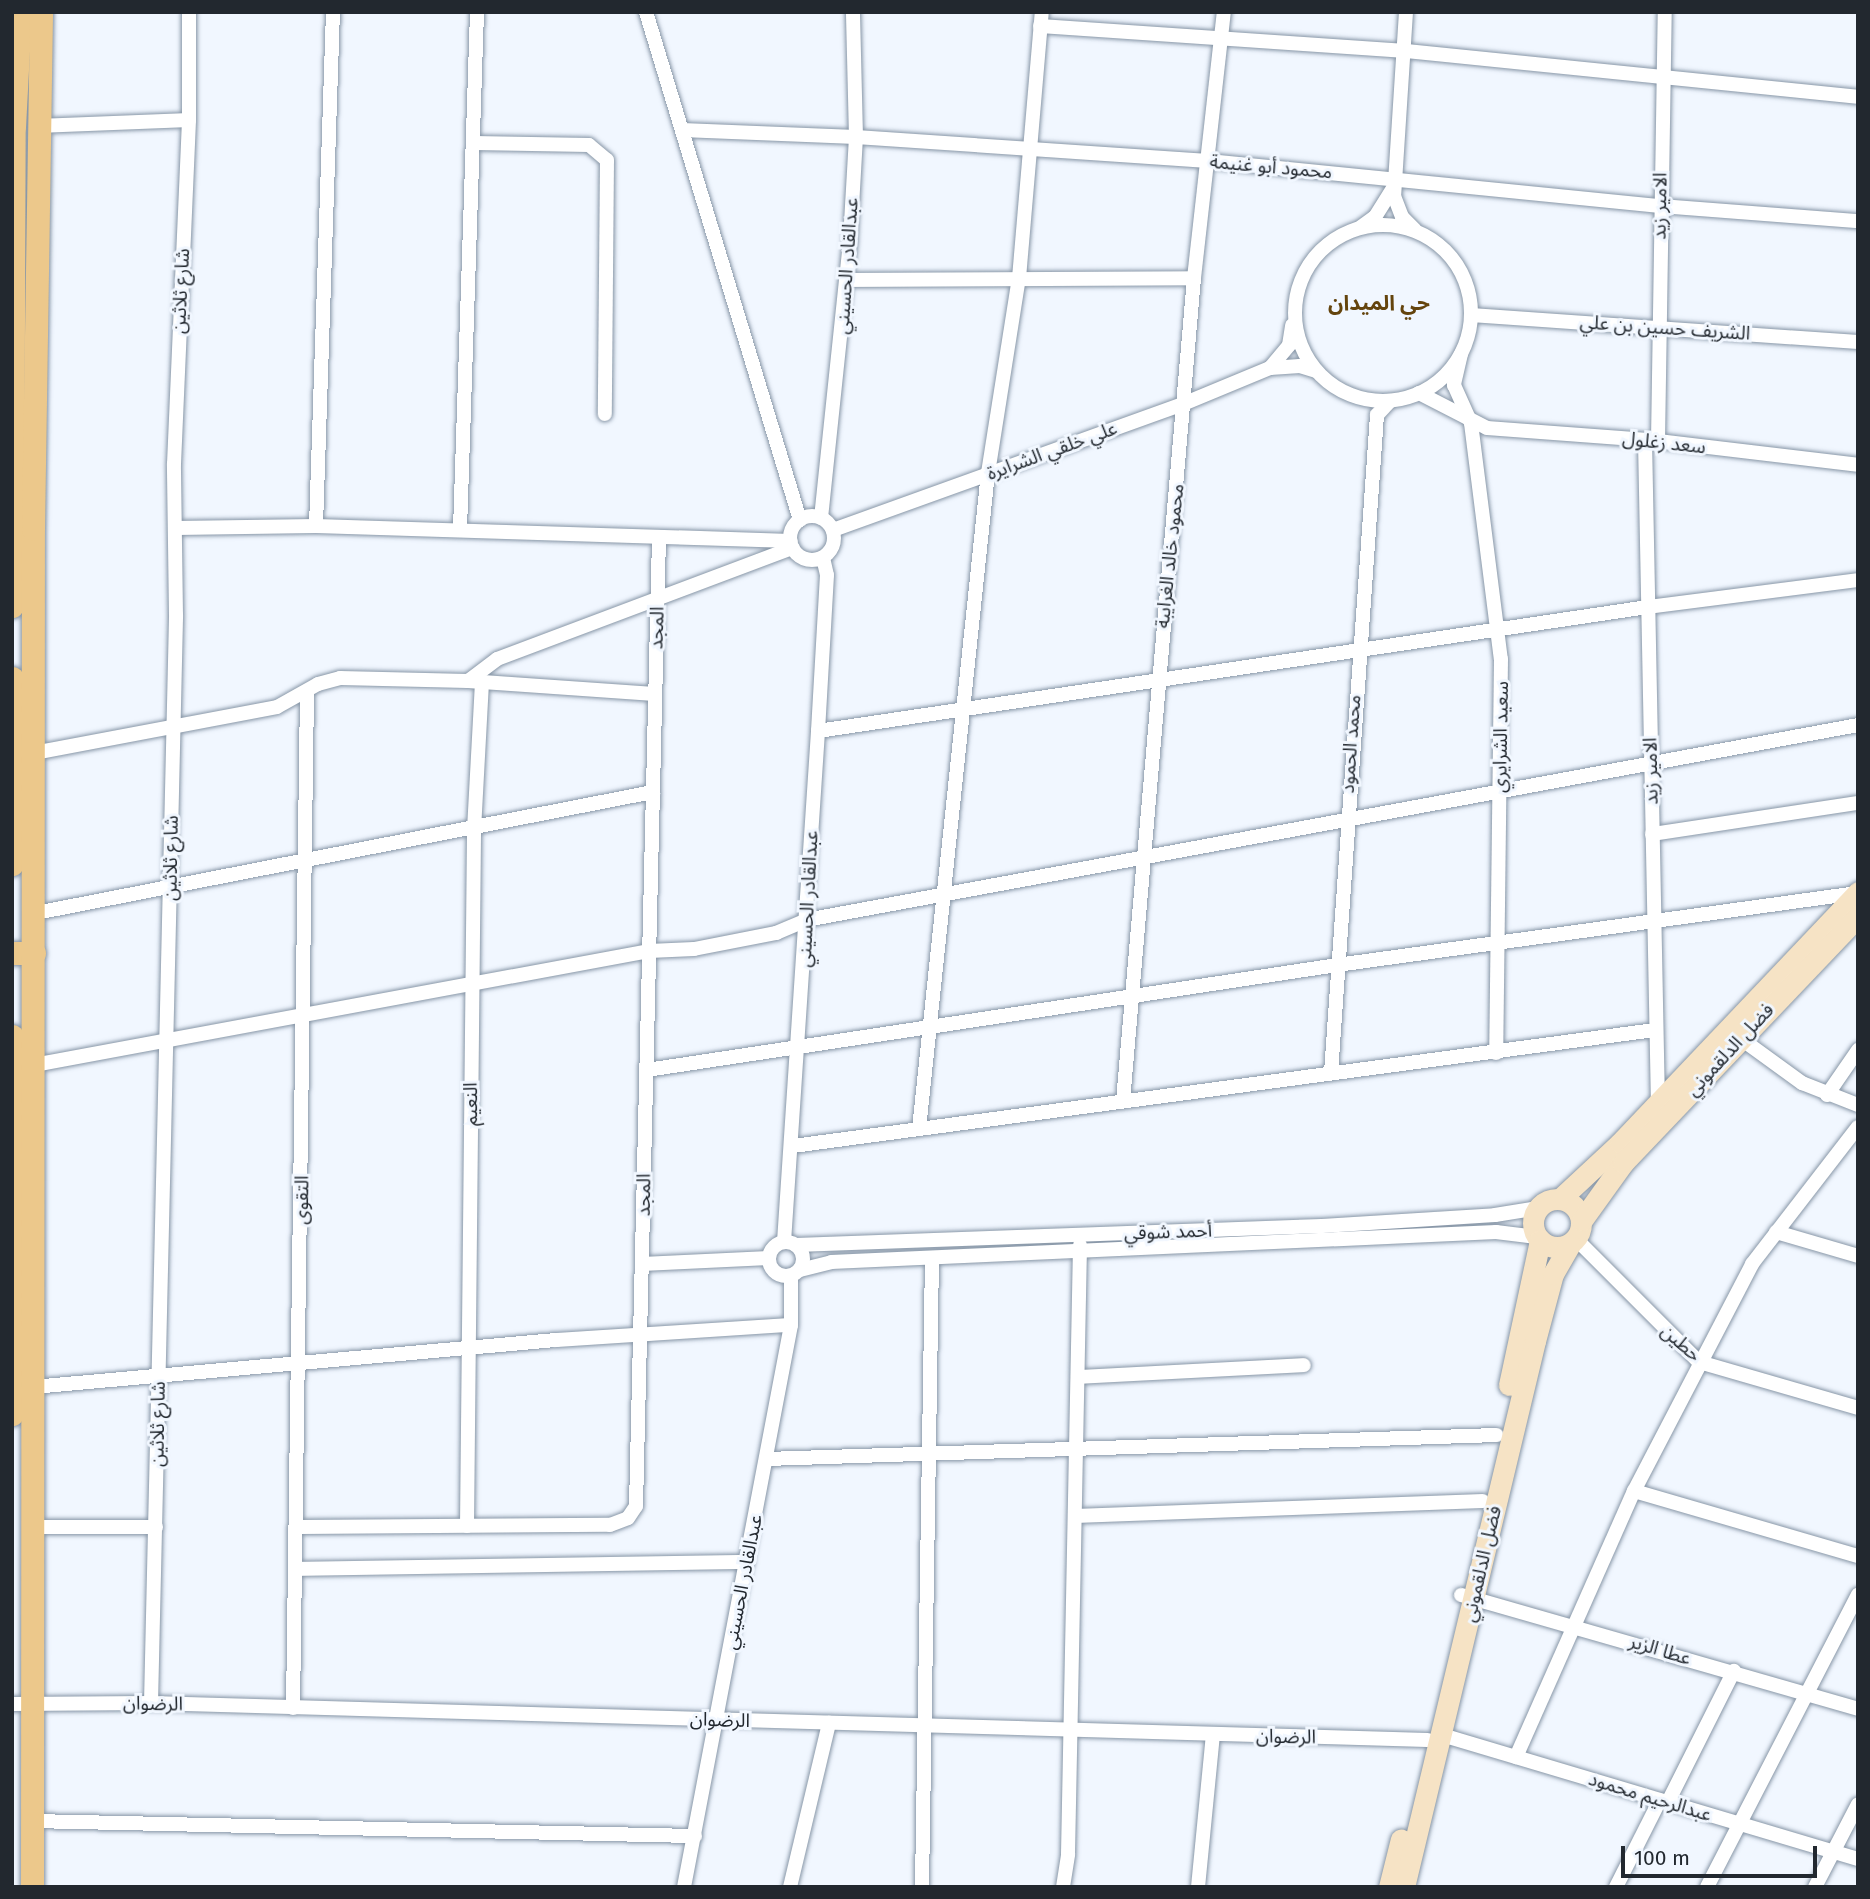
<!DOCTYPE html>
<meta charset="utf-8">
<style>
body{margin:0}
#map{position:relative;width:1870px;height:1899px;overflow:hidden;background:#f1f7ff;font-family:"Fira Sans","Noto Sans Arabic",sans-serif}
div>[style]{position:absolute}
.roads{filter:drop-shadow(0 0 2px #8796a7) drop-shadow(0 0 2px #8796a7)}
.street>*{height:14px;margin:-7px;padding:0 7px;transform-origin:7px;border-radius:7px;background:#fff}
.street>.ring{margin:-7px;padding:0;box-sizing:content-box;background:none;border:14px solid #fff;border-radius:50%}
.secondary>*{height:21px;margin:-10.5px;padding:0 10.5px;transform-origin:10.5px;border-radius:10.5px;background:#f6e3c5}
.secondary>.ring{margin:-10.5px;padding:0;box-sizing:content-box;background:none;border:21px solid #f6e3c5;border-radius:50%}
.primary>*{height:23px;margin:-11.5px;padding:0 11.5px;transform-origin:11.5px;border-radius:11.5px;background:#ecc88b}
span{translate:-50% -50%;white-space:nowrap;text-align:center;line-height:1.15;-webkit-text-stroke:6px #f1f7ff;paint-order:stroke}
.street-label{font-size:19px;color:#22282f}
.neighbourhood-label{font-size:21px;color:#64440d;font-weight:700}
.frame{position:absolute;inset:0;border:14px solid #22282f;pointer-events:none}
.scale{position:absolute;left:1621px;top:1846px;width:196px;height:32px;box-sizing:border-box;border:4px solid #22282f;border-top:0;padding-left:9px;font-size:21px;line-height:24px;white-space:nowrap;color:#22282f;-webkit-text-stroke:5px #f1f7ff;paint-order:stroke}
</style>
<div id="map">
<div class="roads">
<div class="street">
<i style="left:646px;top:12px;width:531px;rotate:73.14deg"></i>
<i style="left:1406px;top:12px;width:184px;rotate:93.7deg"></i>
<i style="left:1394px;top:196px;width:22px;rotate:69deg"></i>
<i style="left:1402px;top:217px;width:18px;rotate:45deg"></i>
<i style="left:1040px;top:26px;width:367px;rotate:3.9deg"></i>
<i style="left:1406px;top:51px;width:454px;rotate:5.8deg"></i>
<i style="left:38px;top:126px;width:151px;rotate:-2.3deg"></i>
<i style="left:682px;top:130px;width:174px;rotate:2.3deg"></i>
<i style="left:856px;top:137px;width:353px;rotate:3.9deg"></i>
<i style="left:1208px;top:161px;width:455px;rotate:5.7deg"></i>
<i style="left:1661px;top:206px;width:198px;rotate:4.4deg"></i>
<i style="left:474px;top:143px;width:115px;rotate:1deg"></i>
<i style="left:589px;top:145px;width:23px;rotate:40deg"></i>
<i style="left:607px;top:160px;width:254px;rotate:90.5deg"></i>
<i class="ring" style="left:1295px;top:225px;width:162px;height:162px"></i>
<i style="left:1361px;top:227px;width:17px;rotate:-36deg"></i>
<i style="left:1375px;top:217px;width:36px;rotate:-58deg"></i>
<i style="left:847px;top:280px;width:347px;rotate:-0.3deg"></i>
<i style="left:1471px;top:315px;width:388px;rotate:4deg"></i>
<i style="left:1461px;top:354px;width:32px;rotate:103deg"></i>
<i style="left:1454px;top:385px;width:42px;rotate:65.9deg"></i>
<i style="left:1471px;top:423px;width:238px;rotate:82.8deg"></i>
<i style="left:1501px;top:659px;width:394px;rotate:90.7deg"></i>
<i style="left:1270px;top:368px;width:30px;rotate:-50deg"></i>
<i style="left:1289px;top:345px;width:20px;rotate:-81deg"></i>
<i style="left:1419px;top:393px;width:76px;rotate:27.2deg"></i>
<i style="left:1487px;top:428px;width:171px;rotate:4.3deg"></i>
<i style="left:1658px;top:441px;width:201px;rotate:6.8deg"></i>
<i style="left:1645px;top:440px;width:662px;rotate:88.88deg"></i>
<i style="left:1658px;top:441px;width:429px;rotate:-89.1deg"></i>
<i class="ring" style="left:790px;top:516px;width:30px;height:30px"></i>
<i style="left:821px;top:518px;width:279px;rotate:-84deg"></i>
<i style="left:850px;top:241px;width:104px;rotate:-86.7deg"></i>
<i style="left:856px;top:137px;width:125px;rotate:-91.4deg"></i>
<i style="left:316px;top:526px;width:514px;rotate:-88.11deg"></i>
<i style="left:176px;top:528px;width:140px;rotate:-0.8deg"></i>
<i style="left:316px;top:526px;width:475px;rotate:1.8deg"></i>
<i style="left:460px;top:530px;width:518px;rotate:-88.12deg"></i>
<i style="left:833px;top:530px;width:372px;rotate:-19.8deg"></i>
<i style="left:1183px;top:404px;width:94px;rotate:-22.5deg"></i>
<i style="left:1270px;top:368px;width:30px;rotate:-4deg"></i>
<i style="left:1300px;top:366px;width:17px;rotate:17deg"></i>
<i style="left:468px;top:681px;width:36px;rotate:-37deg"></i>
<i style="left:497px;top:659px;width:316px;rotate:-20.6deg"></i>
<i style="left:818px;top:731px;width:839px;rotate:-8.5deg"></i>
<i style="left:1648px;top:607px;width:212px;rotate:-7.3deg"></i>
<i style="left:34px;top:753px;width:247px;rotate:-10.7deg"></i>
<i style="left:277px;top:707px;width:47px;rotate:-29.3deg"></i>
<i style="left:318px;top:684px;width:23px;rotate:-15deg"></i>
<i style="left:340px;top:678px;width:128px;rotate:1.3deg"></i>
<i style="left:468px;top:681px;width:187px;rotate:4deg"></i>
<i style="left:1652px;top:834px;width:208px;rotate:-8.6deg"></i>
<i style="left:36px;top:913px;width:629px;rotate:-11.1deg"></i>
<i style="left:1740px;top:1038px;width:77px;rotate:36deg"></i>
<i style="left:1802px;top:1083px;width:60px;rotate:21.4deg"></i>
<i style="left:34px;top:1065px;width:625px;rotate:-10.5deg"></i>
<i style="left:649px;top:951px;width:45px;rotate:-2.5deg"></i>
<i style="left:694px;top:949px;width:84px;rotate:-11deg"></i>
<i style="left:776px;top:933px;width:33px;rotate:-23deg"></i>
<i style="left:806px;top:920px;width:1070px;rotate:-10.5deg"></i>
<i style="left:647px;top:1070px;width:698px;rotate:-8.65deg"></i>
<i style="left:1337px;top:965px;width:525px;rotate:-7.88deg"></i>
<i style="left:1331px;top:1073px;width:660px;rotate:-86deg"></i>
<i style="left:1377px;top:415px;width:19px;rotate:-47deg"></i>
<i style="left:1827px;top:1095px;width:55px;rotate:-55.4deg"></i>
<i style="left:1123px;top:1101px;width:826px;rotate:-85.07deg"></i>
<i style="left:1194px;top:278px;width:268px;rotate:-83.6deg"></i>
<i style="left:919px;top:1129px;width:660px;rotate:-84deg"></i>
<i style="left:988px;top:473px;width:197px;rotate:-81deg"></i>
<i style="left:1019px;top:278px;width:267px;rotate:-85.1deg"></i>
<i style="left:793px;top:1146px;width:869px;rotate:-7.67deg"></i>
<i style="left:1776px;top:1232px;width:85px;rotate:16.3deg"></i>
<i style="left:1576px;top:1239px;width:174px;rotate:45deg"></i>
<i style="left:1699px;top:1362px;width:166px;rotate:16.1deg"></i>
<i class="ring" style="left:769px;top:1242px;width:20px;height:20px"></i>
<i style="left:784px;top:1242px;width:512px;rotate:-86.19deg"></i>
<i style="left:818px;top:731px;width:156px;rotate:-86.7deg"></i>
<i style="left:827px;top:575px;width:18px;rotate:-103deg"></i>
<i style="left:796px;top:1245px;width:526px;rotate:-2.07deg"></i>
<i style="left:1322px;top:1226px;width:173px;rotate:-3.6deg"></i>
<i style="left:1495px;top:1215px;width:44px;rotate:-9.2deg"></i>
<i style="left:642px;top:1264px;width:127px;rotate:-2.7deg"></i>
<i style="left:800px;top:1270px;width:32px;rotate:-14deg"></i>
<i style="left:831px;top:1262px;width:666px;rotate:-2.58deg"></i>
<i style="left:1496px;top:1232px;width:41px;rotate:7deg"></i>
<i style="left:1078px;top:1377px;width:226px;rotate:-3deg"></i>
<i style="left:33px;top:1387px;width:525px;rotate:-5.14deg"></i>
<i style="left:556px;top:1340px;width:235px;rotate:-3.7deg"></i>
<i style="left:766px;top:1459px;width:731px;rotate:-1.88deg"></i>
<i style="left:1634px;top:1491px;width:233px;rotate:16.2deg"></i>
<i style="left:1075px;top:1516px;width:408px;rotate:-2.1deg"></i>
<i style="left:467px;top:1526px;width:696px;rotate:-89.42deg"></i>
<i style="left:474px;top:830px;width:148px;rotate:-86.9deg"></i>
<i style="left:34px;top:1527px;width:122px"></i>
<i style="left:298px;top:1527px;width:312px;rotate:-0.4deg"></i>
<i style="left:610px;top:1525px;width:19px;rotate:-21deg"></i>
<i style="left:628px;top:1518px;width:14px;rotate:-56deg"></i>
<i style="left:636px;top:1506px;width:968px;rotate:-88.64deg"></i>
<i style="left:297px;top:1569px;width:450px;rotate:-0.9deg"></i>
<i style="left:1461px;top:1595px;width:413px;rotate:16deg"></i>
<i style="left:151px;top:1703px;width:1088px;rotate:-88.68deg"></i>
<i style="left:176px;top:615px;width:151px;rotate:-90.8deg"></i>
<i style="left:174px;top:464px;width:344px;rotate:-87.5deg"></i>
<i style="left:189px;top:120px;width:108px;rotate:-90deg"></i>
<i style="left:12px;top:1704px;width:139px;rotate:-0.4deg"></i>
<i style="left:151px;top:1703px;width:1277px;rotate:1.66deg"></i>
<i style="left:293px;top:1708px;width:1015px;rotate:-89.21deg"></i>
<i style="left:1442px;top:1735px;width:434px;rotate:16.6deg"></i>
<i style="left:1516px;top:1757px;width:291px;rotate:-66.1deg"></i>
<i style="left:1634px;top:1491px;width:256px;rotate:-62.5deg"></i>
<i style="left:1752px;top:1264px;width:173px;rotate:-52.3deg"></i>
<i style="left:1668px;top:1802px;width:147px;rotate:-63.3deg"></i>
<i style="left:32px;top:1821px;width:663px;rotate:1.3deg"></i>
<i style="left:684px;top:1887px;width:572px;rotate:-79.22deg"></i>
<i style="left:791px;top:1325px;width:49px;rotate:-90deg"></i>
<i style="left:790px;top:1887px;width:169px;rotate:-76.6deg"></i>
<i style="left:922px;top:1887px;width:629px;rotate:-89.09deg"></i>
<i style="left:1063px;top:1887px;width:33px;rotate:-81deg"></i>
<i style="left:1068px;top:1854px;width:609px;rotate:-88.87deg"></i>
<i style="left:1198px;top:1887px;width:153px;rotate:-84.4deg"></i>
<i style="left:1616px;top:1887px;width:97px;rotate:-63.2deg"></i>
<i style="left:1707px;top:1887px;width:329px;rotate:-62.7deg"></i>
<i style="left:1815px;top:1887px;width:93px;rotate:-62.6deg"></i>
</div>
<div class="secondary">
<i class="ring" style="left:1533px;top:1199px;width:27px;height:27px"></i>
<i style="left:1560px;top:1199px;width:82px;rotate:-43deg"></i>
<i style="left:1620px;top:1143px;width:346px;rotate:-46.5deg"></i>
<i style="left:1582px;top:1220px;width:70px;rotate:-54.3deg"></i>
<i style="left:1623px;top:1163px;width:341px;rotate:-46.4deg"></i>
<i style="left:1509px;top:1385px;width:148px;rotate:-77.9deg"></i>
<i style="left:1389px;top:1887px;width:49px;rotate:-76deg"></i>
<i style="left:1404px;top:1887px;width:561px;rotate:-76.51deg"></i>
<i style="left:1535px;top:1341px;width:69px;rotate:-75deg"></i>
<i style="left:1553px;top:1274px;width:34px;rotate:-60deg"></i>
</div>
<div class="primary">
<i style="left:12px;top:606px;width:479px;rotate:-89.8deg"></i>
<i style="left:14px;top:127px;width:115px;rotate:-87deg"></i>
<i style="left:12px;top:678px;width:186px;rotate:90deg"></i>
<i style="left:12px;top:953px;width:22px"></i>
<i style="left:12px;top:1036px;width:378px;rotate:90deg"></i>
<i style="left:32px;top:1887px;width:1358px;rotate:-89.96deg"></i>
<i style="left:33px;top:529px;width:517px;rotate:-89.11deg"></i>
</div>
</div>
<div class="street-label">
<span style="left:1271px;top:167px;rotate:5deg">محمود أبو غنيمة</span>
<span style="left:1660px;top:206px;rotate:-89deg">الامير زيد</span>
<span style="left:847px;top:266px;rotate:-86deg">عبدالقادر الحسيني</span>
<span style="left:181px;top:291px;rotate:-87deg">شارع ثلاثين</span>
<span style="left:1665px;top:328px;rotate:4deg">الشريف حسين بن علي</span>
<span style="left:1664px;top:443px;rotate:6deg">سعد زغلول</span>
<span style="left:1052px;top:451px;rotate:-20deg">علي خلقي الشرايرة</span>
<span style="left:1170px;top:556px;rotate:-84deg">محمود خالد الغرايبة</span>
<span style="left:657px;top:628px;rotate:-88deg">المجد</span>
<span style="left:1501px;top:737px;rotate:-89deg">سعيد الشرايري</span>
<span style="left:1351px;top:744px;rotate:-86deg">محمد الحمود</span>
<span style="left:1651px;top:771px;rotate:-91deg">الامير زيد</span>
<span style="left:171px;top:858px;rotate:-89deg">شارع ثلاثين</span>
<span style="left:808px;top:899px;rotate:-87deg">عبدالقادر الحسيني</span>
<span style="left:1730px;top:1050px;rotate:-47deg">فضل الدلقموني</span>
<span style="left:471px;top:1104px;rotate:-90deg">النعيم</span>
<span style="left:644px;top:1195px;rotate:-89deg">المجد</span>
<span style="left:302px;top:1200px;rotate:-89deg">التقوى</span>
<span style="left:1168px;top:1232px;rotate:-2deg">أحمد شوقي</span>
<span style="left:1681px;top:1343px;rotate:41deg">حطين</span>
<span style="left:158px;top:1424px;rotate:-89deg">شارع ثلاثين</span>
<span style="left:1482px;top:1564px;rotate:-77deg">فضل الدلقموني</span>
<span style="left:743px;top:1582px;rotate:-79deg">عبدالقادر الحسيني</span>
<span style="left:1660px;top:1650px;rotate:17deg">عطا الزير</span>
<span style="left:153px;top:1704px;rotate:1deg">الرضوان</span>
<span style="left:720px;top:1720px;rotate:2deg">الرضوان</span>
<span style="left:1286px;top:1737px;rotate:1deg">الرضوان</span>
<span style="left:1650px;top:1797px;rotate:17deg">عبدالرحيم محمود</span>
</div>
<div class="neighbourhood-label">
<span style="left:1379px;top:303px">حي الميدان</span>
</div>
<div class="frame"></div>
<div class="scale">100 m</div>
</div>
